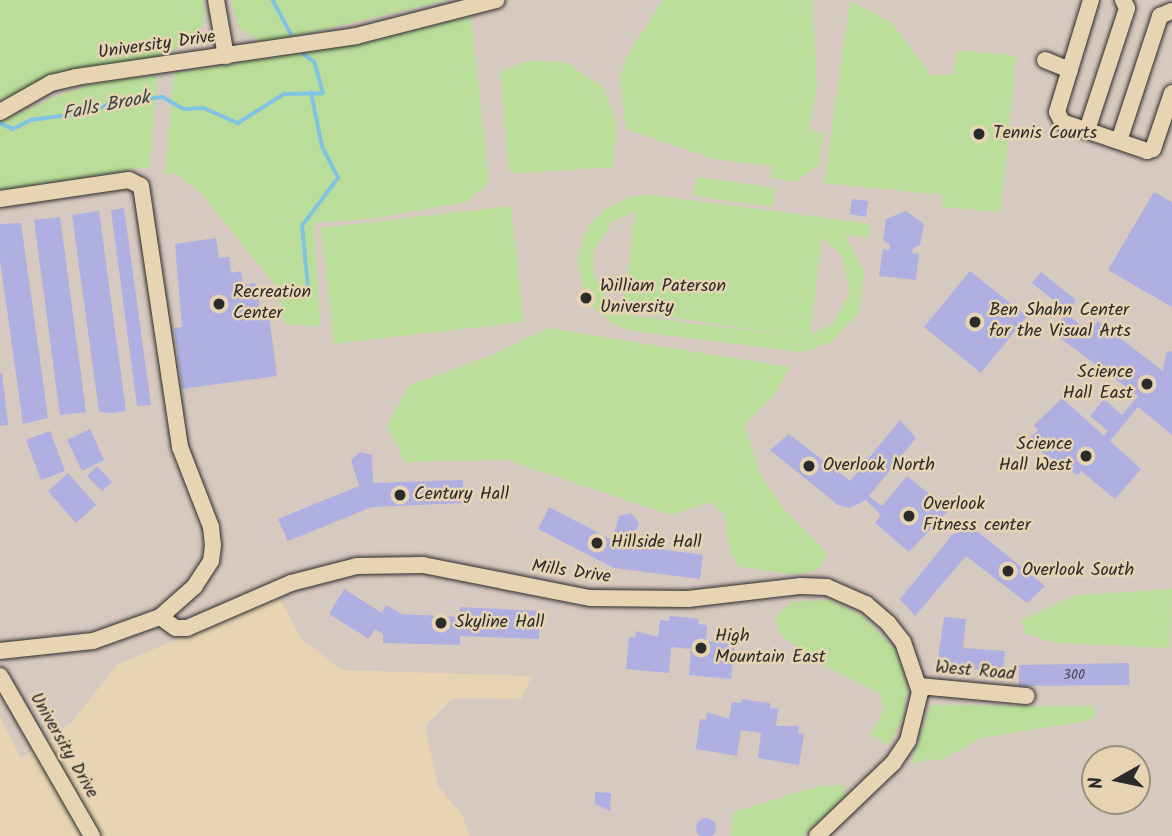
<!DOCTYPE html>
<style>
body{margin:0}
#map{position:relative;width:1172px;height:836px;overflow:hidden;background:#e6d4b2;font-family:Kalam,sans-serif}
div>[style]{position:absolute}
.built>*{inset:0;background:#d6c9c0}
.green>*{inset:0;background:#bade99}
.stream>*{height:3.5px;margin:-1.75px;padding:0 1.75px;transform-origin:1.75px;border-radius:1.75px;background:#81c3e2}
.building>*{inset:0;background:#afb0e1}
.round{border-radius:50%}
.roads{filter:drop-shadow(0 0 2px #2b2b2b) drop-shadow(0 0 2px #2b2b2b)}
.minor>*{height:16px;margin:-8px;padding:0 8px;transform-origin:8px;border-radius:8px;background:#e6d4b2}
.dots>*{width:19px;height:19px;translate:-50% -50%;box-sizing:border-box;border:4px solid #e6d4b2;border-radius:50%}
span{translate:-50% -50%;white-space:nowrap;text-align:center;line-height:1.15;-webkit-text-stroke:5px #e6d4b2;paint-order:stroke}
.number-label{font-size:14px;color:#4c4c58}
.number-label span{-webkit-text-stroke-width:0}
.street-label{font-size:18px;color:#2b2b2b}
.poi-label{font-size:18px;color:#2b2b2b}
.left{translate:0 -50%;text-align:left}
.right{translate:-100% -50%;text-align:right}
.water-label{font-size:19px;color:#384246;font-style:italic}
.north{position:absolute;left:1081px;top:745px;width:70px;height:70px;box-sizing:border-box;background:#e6d4b2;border:2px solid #9b907c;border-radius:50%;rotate:261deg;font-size:19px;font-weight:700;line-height:28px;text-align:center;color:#2b2b2b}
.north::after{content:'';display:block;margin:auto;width:24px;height:32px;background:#2b2b2b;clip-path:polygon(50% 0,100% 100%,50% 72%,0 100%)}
</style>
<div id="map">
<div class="built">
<i style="clip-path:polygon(evenodd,0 0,1172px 0,1172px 836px,470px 836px,462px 815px,438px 786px,425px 726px,453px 698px,521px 699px,532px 676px,342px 670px,301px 638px,278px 596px,117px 665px,71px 723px,21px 758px,0 718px,0 0,1095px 759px,1137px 759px,1137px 801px,1095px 801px,1095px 759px)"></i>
</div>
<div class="green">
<i style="clip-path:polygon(0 0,203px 0,205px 9px,203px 24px,194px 35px,164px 58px,43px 83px,0 100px)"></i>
<i style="clip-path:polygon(231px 0,448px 0,263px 44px,239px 28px)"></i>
<i style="clip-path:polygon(663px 0,812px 0,817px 84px,809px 131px,824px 132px,819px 165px,795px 182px,771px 178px,772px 166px,714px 159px,626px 129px,620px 77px,628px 54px)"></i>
<i style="clip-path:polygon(850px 1px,891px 22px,931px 75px,954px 74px,957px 50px,1016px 56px,1001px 212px,942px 207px,942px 195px,824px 183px)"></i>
<i style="clip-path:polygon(471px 16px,489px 183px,466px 202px,377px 218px,314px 223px,320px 326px,285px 325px,279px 290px,201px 193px,177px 174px,165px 173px,174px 73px,376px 41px)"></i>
<i style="clip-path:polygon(543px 61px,567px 63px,602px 87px,617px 122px,613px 167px,515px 174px,509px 169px,500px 72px,524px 62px)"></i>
<i style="clip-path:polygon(157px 76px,150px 167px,0 190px,0 121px,61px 94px,109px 80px)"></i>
<i style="clip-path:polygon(696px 177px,776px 188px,773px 207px,693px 196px)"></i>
<i style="clip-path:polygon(evenodd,652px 195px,871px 224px,870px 238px,845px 235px,864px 272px,859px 312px,832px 342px,801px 352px,633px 331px,614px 325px,594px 308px,584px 292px,578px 263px,580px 248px,590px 224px,607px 208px,633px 196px,652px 195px,635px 211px,623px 310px,802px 337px,634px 316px,611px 305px,593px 274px,594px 251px,612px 222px,635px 211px,652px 195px,822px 237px,843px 257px,849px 294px,833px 323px,810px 335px,822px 237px)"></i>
<i style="clip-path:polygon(511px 206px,524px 322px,334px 344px,321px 228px)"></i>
<i style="clip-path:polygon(548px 328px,789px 367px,777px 392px,744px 425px,760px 474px,783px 508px,828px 554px,818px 569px,797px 575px,739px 567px,730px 553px,724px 514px,710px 502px,671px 515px,507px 460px,405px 462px,387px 425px,410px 385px,490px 356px)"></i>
<i style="clip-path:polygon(1172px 589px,1170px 648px,1054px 643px,1025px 633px,1021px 620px,1077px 595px)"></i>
<i style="clip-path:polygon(827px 600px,861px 615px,896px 650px,908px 686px,903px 719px,888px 745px,871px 736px,884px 709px,879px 693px,827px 667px,780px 635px,775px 616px,792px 602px)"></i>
<i style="clip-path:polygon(931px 705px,1093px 706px,1097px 714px,1087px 721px,982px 738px,943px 759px,911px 763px)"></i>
<i style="clip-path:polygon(843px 785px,845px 797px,803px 836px,731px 836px,734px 812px,819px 786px)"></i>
</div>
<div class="stream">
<i style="left:273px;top:0;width:38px;rotate:62deg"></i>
<i style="left:0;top:123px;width:14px;rotate:25deg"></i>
<i style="left:13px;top:129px;width:20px;rotate:-27deg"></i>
<i style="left:31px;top:120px;width:61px;rotate:-7.6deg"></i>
<i style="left:91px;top:112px;width:24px;rotate:-24deg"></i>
<i style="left:113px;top:102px;width:50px;rotate:-5.7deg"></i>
<i style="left:163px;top:97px;width:24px;rotate:30deg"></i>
<i style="left:184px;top:109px;width:20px;rotate:-3deg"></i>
<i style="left:204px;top:108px;width:37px;rotate:24deg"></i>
<i style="left:238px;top:123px;width:54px;rotate:-32.2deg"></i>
<i style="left:284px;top:94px;width:39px;rotate:-1deg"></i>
<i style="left:323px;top:93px;width:32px;rotate:-106deg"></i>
<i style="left:314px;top:62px;width:14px;rotate:-144deg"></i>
<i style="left:309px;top:297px;width:71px;rotate:-95.6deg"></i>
<i style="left:302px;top:226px;width:60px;rotate:-53.1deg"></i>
<i style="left:338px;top:178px;width:35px;rotate:-117deg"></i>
<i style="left:322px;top:147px;width:55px;rotate:-101.5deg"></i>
</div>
<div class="building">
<i style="clip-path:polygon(1154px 192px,1172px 202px,1172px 307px,1108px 270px)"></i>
<i style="clip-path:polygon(852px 199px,868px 201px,866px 217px,850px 214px)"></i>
<i style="clip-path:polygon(124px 208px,151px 405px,137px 406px,111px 210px)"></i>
<i style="clip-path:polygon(99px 211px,126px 411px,112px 413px,99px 412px,72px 215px)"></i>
<i style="clip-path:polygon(906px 211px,924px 224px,920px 245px,913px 248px,912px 253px,919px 254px,916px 280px,879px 276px,883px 249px,889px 250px,890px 245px,883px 240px,886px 219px)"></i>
<i style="clip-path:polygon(60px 217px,86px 412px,60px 415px,34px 220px)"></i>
<i style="clip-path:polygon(21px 223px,48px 418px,23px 424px,0 260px,0 224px)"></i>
<i style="clip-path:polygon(216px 238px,219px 258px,229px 257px,231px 273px,241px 271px,243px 285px,256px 283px,261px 316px,269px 314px,277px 376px,182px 389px,174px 328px,182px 327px,175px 244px)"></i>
<i style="clip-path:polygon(970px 271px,1027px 316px,981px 373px,924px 327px)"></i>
<i style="clip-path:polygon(1041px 272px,1076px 300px,1068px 312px,1032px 283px)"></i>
<i style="clip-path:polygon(1067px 314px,1089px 332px,1098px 321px,1163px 371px,1166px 353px,1172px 351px,1172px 435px,1138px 407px,1110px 441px,1141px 469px,1115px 499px,1081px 471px,1078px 475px,1025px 442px,1038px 430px,1034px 425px,1062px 398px,1104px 436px,1108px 431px,1090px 416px,1104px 399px,1122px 415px,1138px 396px,1052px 332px)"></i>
<i style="clip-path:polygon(2px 373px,8px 425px,0 426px,0 374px)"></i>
<i style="clip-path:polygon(900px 420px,916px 438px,869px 496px,882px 506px,907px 476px,949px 510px,909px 552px,875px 523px,881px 515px,866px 500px,850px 508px,838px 505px,770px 450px,789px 434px,850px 481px)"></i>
<i style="clip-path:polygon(90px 429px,104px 460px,82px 471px,67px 440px)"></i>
<i style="clip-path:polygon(50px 431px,65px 471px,41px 480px,26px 440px)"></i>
<i style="clip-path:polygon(360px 452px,372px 455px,373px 483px,463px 480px,463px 503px,372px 507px,288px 541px,278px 519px,359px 486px,351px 460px)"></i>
<i style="clip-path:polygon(97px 466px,112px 482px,102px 491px,87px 476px)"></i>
<i style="clip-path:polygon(68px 473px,96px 505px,76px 523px,48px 491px)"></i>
<i style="clip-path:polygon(549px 507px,612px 540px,619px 516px,631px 513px,639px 523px,629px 545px,703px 555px,700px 579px,614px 568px,538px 529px)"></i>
<i style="clip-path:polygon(968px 529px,978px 532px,1045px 586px,1027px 603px,966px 556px,915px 616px,900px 599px,953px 534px)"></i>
<i style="clip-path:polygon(344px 589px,382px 613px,386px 605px,402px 614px,460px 617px,460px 607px,540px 611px,539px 639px,460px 636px,460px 645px,383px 643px,383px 634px,375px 629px,369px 639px,329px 614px)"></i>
<i style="clip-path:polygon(670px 616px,699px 619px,698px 624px,707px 625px,706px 642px,729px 640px,728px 648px,734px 648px,731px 679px,689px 675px,691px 649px,671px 647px,669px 673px,626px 669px,629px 637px,635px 638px,636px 631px,658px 637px,660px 620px,669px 621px)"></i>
<i style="clip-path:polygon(944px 617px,966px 619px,963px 648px,1005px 651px,1003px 672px,937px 666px)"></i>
<i style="clip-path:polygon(1129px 663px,1129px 685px,1019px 686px,1019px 665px)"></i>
<i style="clip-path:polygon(742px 699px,770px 703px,770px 708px,778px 709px,776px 726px,799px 726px,798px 733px,804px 734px,799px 765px,758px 758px,761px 733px,741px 730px,737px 756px,696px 749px,700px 719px,706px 720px,707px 712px,729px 719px,732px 702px,741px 703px)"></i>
<i style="clip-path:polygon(595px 792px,611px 793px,610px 811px,595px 804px)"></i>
<i class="round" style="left:696px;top:818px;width:20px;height:20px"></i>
</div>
<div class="roads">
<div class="minor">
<i style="left:216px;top:0;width:57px;rotate:79.9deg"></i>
<i style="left:1091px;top:0;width:117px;rotate:106.9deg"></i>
<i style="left:1057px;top:112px;width:11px;rotate:63deg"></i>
<i style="left:1062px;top:122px;width:90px;rotate:18.8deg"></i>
<i style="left:1147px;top:151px;width:6px;rotate:-18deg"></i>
<i style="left:1153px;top:149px;width:59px;rotate:-71.3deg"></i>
<i style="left:1045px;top:60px;width:27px;rotate:22deg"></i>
<i style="left:0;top:112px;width:59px;rotate:-29.6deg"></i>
<i style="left:51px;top:83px;width:26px;rotate:-13deg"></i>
<i style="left:76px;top:77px;width:283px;rotate:-8.3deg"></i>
<i style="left:356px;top:36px;width:145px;rotate:-14.4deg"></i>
<i style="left:1087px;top:130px;width:128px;rotate:-71.8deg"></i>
<i style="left:1127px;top:8px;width:9px;rotate:-117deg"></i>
<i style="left:1119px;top:141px;width:132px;rotate:-71.8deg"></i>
<i style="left:1160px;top:16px;width:13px;rotate:-23deg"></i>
<i style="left:0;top:199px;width:130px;rotate:-8.4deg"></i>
<i style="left:129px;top:180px;width:13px;rotate:27deg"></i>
<i style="left:141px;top:186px;width:264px;rotate:81.5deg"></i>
<i style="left:180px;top:447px;width:86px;rotate:68.8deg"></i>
<i style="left:211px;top:527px;width:18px;rotate:84deg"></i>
<i style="left:213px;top:545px;width:16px;rotate:97deg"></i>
<i style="left:211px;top:561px;width:30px;rotate:123deg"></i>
<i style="left:195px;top:586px;width:47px;rotate:138.5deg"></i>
<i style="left:160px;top:617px;width:71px;rotate:160.3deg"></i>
<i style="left:93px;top:641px;width:94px;rotate:173.9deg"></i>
<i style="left:160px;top:617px;width:19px;rotate:35deg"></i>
<i style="left:176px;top:628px;width:11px"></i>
<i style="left:187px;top:628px;width:113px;rotate:-23.4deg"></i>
<i style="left:291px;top:583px;width:68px;rotate:-14.4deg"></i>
<i style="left:357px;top:566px;width:66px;rotate:-0.9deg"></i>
<i style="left:423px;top:565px;width:170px;rotate:11.2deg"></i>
<i style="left:590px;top:598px;width:98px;rotate:0.6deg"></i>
<i style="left:688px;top:599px;width:114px;rotate:-6.6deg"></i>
<i style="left:801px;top:586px;width:26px;rotate:2deg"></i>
<i style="left:827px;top:587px;width:43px;rotate:23.6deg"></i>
<i style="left:866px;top:604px;width:29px;rotate:41deg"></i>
<i style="left:888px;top:623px;width:24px;rotate:52deg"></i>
<i style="left:903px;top:642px;width:53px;rotate:71.2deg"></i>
<i style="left:920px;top:692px;width:50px;rotate:103.8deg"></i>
<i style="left:908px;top:741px;width:27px;rotate:124deg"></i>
<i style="left:893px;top:763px;width:105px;rotate:136.2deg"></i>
<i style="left:0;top:676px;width:185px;rotate:60.1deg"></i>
<i style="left:919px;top:686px;width:108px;rotate:5.3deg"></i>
</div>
</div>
<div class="dots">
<i style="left:979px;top:134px;background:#2b2b2b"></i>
<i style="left:586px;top:298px;background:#2b2b2b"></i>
<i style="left:219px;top:304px;background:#2b2b2b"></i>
<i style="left:975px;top:322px;background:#2b2b2b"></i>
<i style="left:1147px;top:384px;background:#2b2b2b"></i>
<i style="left:1086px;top:456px;background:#2b2b2b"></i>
<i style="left:809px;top:466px;background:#2b2b2b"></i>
<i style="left:400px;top:495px;background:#2b2b2b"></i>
<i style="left:909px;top:516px;background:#2b2b2b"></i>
<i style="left:597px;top:543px;background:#2b2b2b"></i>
<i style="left:1008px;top:571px;background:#2b2b2b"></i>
<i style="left:441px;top:623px;background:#2b2b2b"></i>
<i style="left:701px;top:648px;background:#2b2b2b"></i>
</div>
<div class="number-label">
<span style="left:1074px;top:675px">300</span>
</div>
<div class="street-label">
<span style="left:157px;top:46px;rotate:-8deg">University Drive</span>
<span style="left:571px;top:573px;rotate:8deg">Mills Drive</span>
<span style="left:975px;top:672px;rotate:5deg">West Road</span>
<span style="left:63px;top:746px;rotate:60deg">University Drive</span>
</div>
<div class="poi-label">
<span class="left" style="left:993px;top:134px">Tennis Courts</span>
<span class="left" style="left:600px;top:298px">William Paterson<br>University</span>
<span class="left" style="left:233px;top:304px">Recreation<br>Center</span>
<span class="left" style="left:989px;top:322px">Ben Shahn Center<br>for the Visual Arts</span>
<span class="right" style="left:1133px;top:384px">Science<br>Hall East</span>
<span class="right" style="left:1072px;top:456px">Science<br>Hall West</span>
<span class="left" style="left:823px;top:466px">Overlook North</span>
<span class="left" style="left:414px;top:495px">Century Hall</span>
<span class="left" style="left:923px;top:516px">Overlook<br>Fitness center</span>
<span class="left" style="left:611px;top:543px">Hillside Hall</span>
<span class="left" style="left:1022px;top:571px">Overlook South</span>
<span class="left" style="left:455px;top:623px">Skyline Hall</span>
<span class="left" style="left:715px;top:648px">High<br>Mountain East</span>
</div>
<div class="water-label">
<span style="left:106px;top:107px;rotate:-11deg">Falls Brook</span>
</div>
<div class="north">N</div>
</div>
